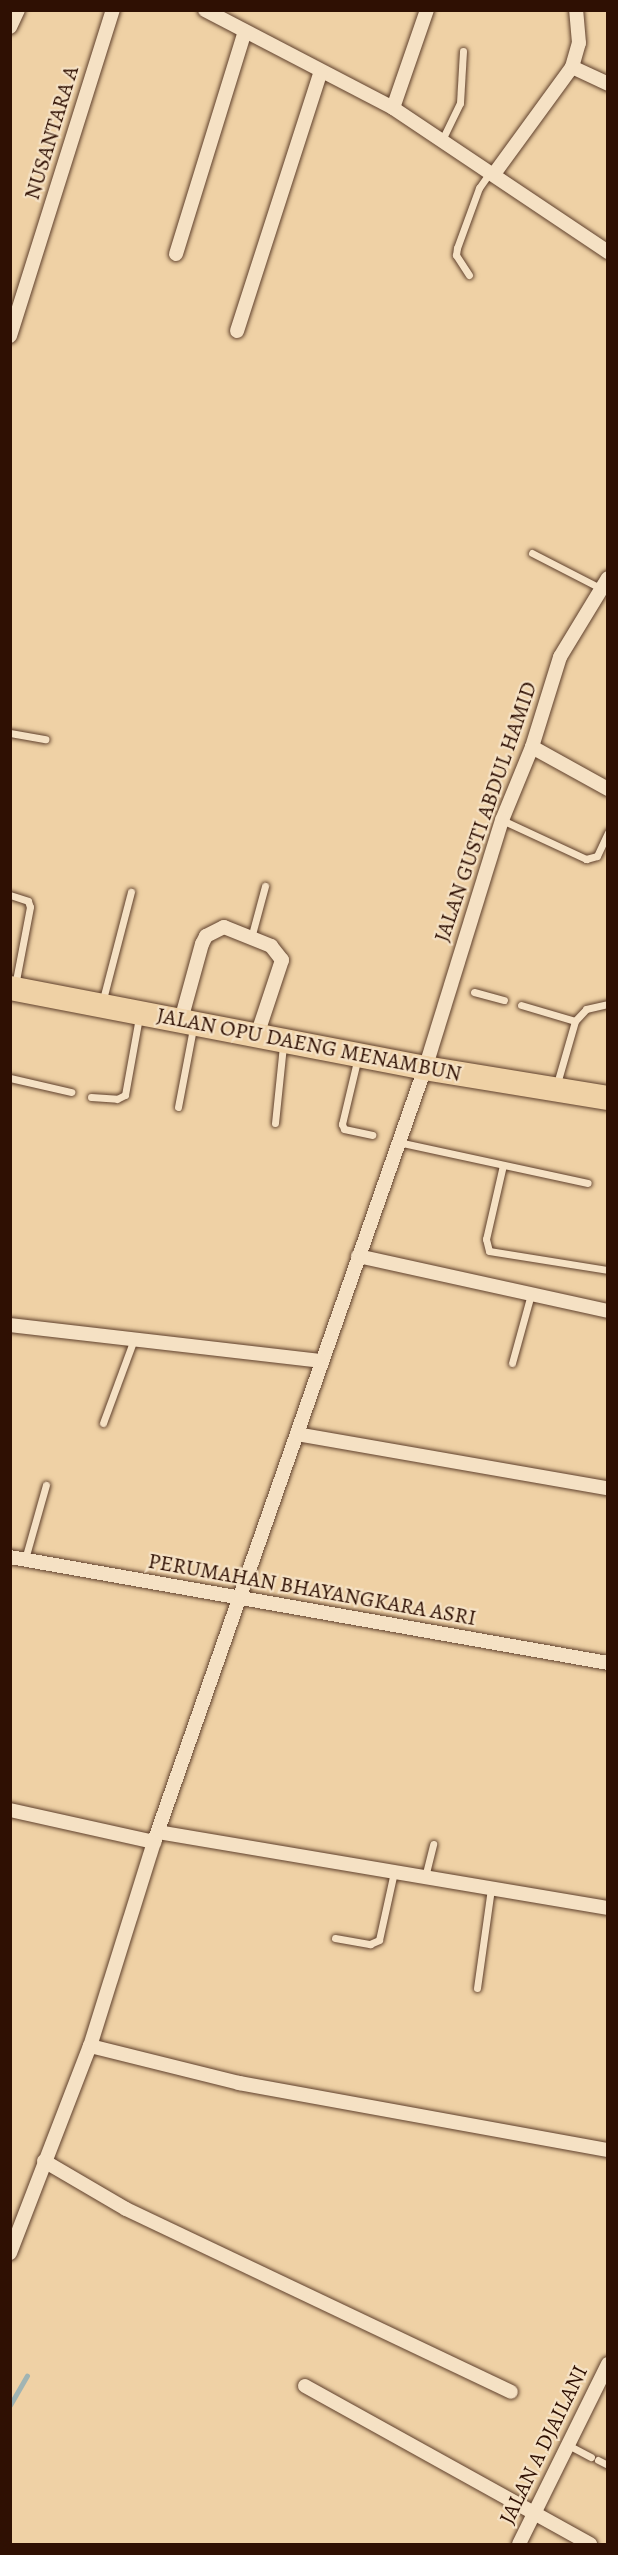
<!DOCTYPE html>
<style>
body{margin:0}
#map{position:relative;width:618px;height:2555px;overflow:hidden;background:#efd1a5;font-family:Alegreya,serif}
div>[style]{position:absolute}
.stream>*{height:5px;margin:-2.5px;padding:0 2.5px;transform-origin:2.5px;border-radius:2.5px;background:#a0b4b3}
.roads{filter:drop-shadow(0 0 2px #5f402c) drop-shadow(0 0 2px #5f402c)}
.service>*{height:7px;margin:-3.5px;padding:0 3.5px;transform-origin:3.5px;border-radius:3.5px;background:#f5e1c4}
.minor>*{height:14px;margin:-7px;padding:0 7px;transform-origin:7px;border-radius:7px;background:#f5e1c4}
.trunk>*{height:24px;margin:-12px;padding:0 12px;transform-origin:12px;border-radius:12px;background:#efd1a5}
span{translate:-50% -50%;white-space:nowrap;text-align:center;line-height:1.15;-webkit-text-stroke:4.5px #f5e1c4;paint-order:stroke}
.street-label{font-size:22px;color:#2f1003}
.frame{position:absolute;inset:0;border:12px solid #2f1003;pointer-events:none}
</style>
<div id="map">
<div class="stream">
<i style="left:10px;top:2405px;width:34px;rotate:-60deg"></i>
</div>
<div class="roads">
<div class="service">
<i style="left:442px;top:140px;width:41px;rotate:-64.1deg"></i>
<i style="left:460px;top:103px;width:52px;rotate:-86.7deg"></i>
<i style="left:469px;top:275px;width:24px;rotate:-123deg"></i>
<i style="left:456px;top:255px;width:7px;rotate:-82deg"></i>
<i style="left:457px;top:248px;width:64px;rotate:-69.9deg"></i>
<i style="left:479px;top:188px;width:19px;rotate:-55deg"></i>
<i style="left:532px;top:553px;width:76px;rotate:27.2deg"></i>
<i style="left:10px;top:733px;width:36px;rotate:10deg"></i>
<i style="left:502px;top:820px;width:93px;rotate:24.9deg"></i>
<i style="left:586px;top:859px;width:11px;rotate:-15deg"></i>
<i style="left:597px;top:856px;width:26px;rotate:-65deg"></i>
<i style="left:10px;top:895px;width:19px;rotate:18deg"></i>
<i style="left:28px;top:901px;width:6px;rotate:72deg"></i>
<i style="left:30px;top:907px;width:80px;rotate:100.8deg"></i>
<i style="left:251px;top:938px;width:54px;rotate:-74.9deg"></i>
<i style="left:474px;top:992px;width:31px;rotate:15deg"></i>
<i style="left:102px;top:1003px;width:115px;rotate:-75.4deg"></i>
<i style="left:521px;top:1005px;width:56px;rotate:16.5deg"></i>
<i style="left:357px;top:1061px;width:65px;rotate:103.4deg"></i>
<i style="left:342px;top:1124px;width:5px;rotate:68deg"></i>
<i style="left:344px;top:1129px;width:29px;rotate:12deg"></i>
<i style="left:10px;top:1078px;width:63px;rotate:12.9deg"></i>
<i style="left:556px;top:1087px;width:69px;rotate:-73.9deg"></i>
<i style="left:575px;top:1021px;width:16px;rotate:-47deg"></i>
<i style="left:586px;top:1009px;width:23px;rotate:-13deg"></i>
<i style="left:91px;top:1097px;width:26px;rotate:4deg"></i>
<i style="left:117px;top:1099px;width:9px;rotate:-27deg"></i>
<i style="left:125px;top:1095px;width:79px;rotate:-79.8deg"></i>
<i style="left:178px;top:1107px;width:80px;rotate:-79.2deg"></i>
<i style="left:275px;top:1123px;width:77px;rotate:-84.1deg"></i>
<i style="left:398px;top:1142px;width:194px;rotate:12.2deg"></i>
<i style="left:503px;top:1165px;width:76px;rotate:102.9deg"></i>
<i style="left:486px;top:1239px;width:12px;rotate:76deg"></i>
<i style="left:489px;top:1251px;width:121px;rotate:9.1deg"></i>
<i style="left:512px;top:1363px;width:72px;rotate:-74.6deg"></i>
<i style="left:103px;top:1423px;width:90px;rotate:-69.7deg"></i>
<i style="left:25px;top:1559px;width:77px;rotate:-74.2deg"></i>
<i style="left:425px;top:1877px;width:34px;rotate:-76deg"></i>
<i style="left:335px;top:1938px;width:36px;rotate:10deg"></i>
<i style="left:370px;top:1944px;width:10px;rotate:-24deg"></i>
<i style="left:379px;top:1940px;width:70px;rotate:-77.6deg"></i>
<i style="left:477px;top:1988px;width:100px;rotate:-82deg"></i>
<i style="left:568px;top:2445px;width:26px;rotate:28deg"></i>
<i style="left:598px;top:2460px;width:11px;rotate:27deg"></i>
</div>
<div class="minor">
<i style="left:205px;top:10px;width:212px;rotate:27.5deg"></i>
<i style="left:393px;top:108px;width:259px;rotate:33.8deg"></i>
<i style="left:10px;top:27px;width:19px;rotate:-65deg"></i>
<i style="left:572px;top:67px;width:40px;rotate:25deg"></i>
<i style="left:393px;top:108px;width:104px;rotate:-70.9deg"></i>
<i style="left:494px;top:174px;width:132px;rotate:-53.9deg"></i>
<i style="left:572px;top:67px;width:25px;rotate:-74deg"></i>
<i style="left:579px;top:43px;width:33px;rotate:-95deg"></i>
<i style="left:176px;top:254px;width:233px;rotate:-72.8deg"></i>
<i style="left:237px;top:331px;width:273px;rotate:-72.1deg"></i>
<i style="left:10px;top:336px;width:342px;rotate:-72.5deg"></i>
<i style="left:608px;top:578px;width:92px;rotate:121.3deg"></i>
<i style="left:560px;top:657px;width:94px;rotate:107.3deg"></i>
<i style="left:532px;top:747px;width:79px;rotate:112.3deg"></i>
<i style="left:502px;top:820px;width:260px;rotate:107.2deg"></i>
<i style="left:425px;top:1068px;width:820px;rotate:109.3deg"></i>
<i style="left:154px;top:1842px;width:214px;rotate:107.4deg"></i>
<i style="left:90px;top:2046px;width:154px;rotate:13.9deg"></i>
<i style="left:239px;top:2083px;width:375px;rotate:10.3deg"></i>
<i style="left:532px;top:747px;width:87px;rotate:28.9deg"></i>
<i style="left:181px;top:1020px;width:79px;rotate:-74.6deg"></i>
<i style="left:202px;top:944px;width:9px;rotate:-63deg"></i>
<i style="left:206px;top:936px;width:20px;rotate:-27deg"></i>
<i style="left:224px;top:927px;width:51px;rotate:22deg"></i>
<i style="left:271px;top:946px;width:18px;rotate:52deg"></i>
<i style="left:282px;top:960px;width:79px;rotate:108.4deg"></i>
<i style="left:358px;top:1256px;width:256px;rotate:12.4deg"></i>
<i style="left:10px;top:1325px;width:314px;rotate:6.6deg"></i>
<i style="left:297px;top:1434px;width:316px;rotate:9.9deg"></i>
<i style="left:10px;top:1557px;width:607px;rotate:10.05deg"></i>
<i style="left:10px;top:1810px;width:148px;rotate:12.5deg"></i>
<i style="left:158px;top:1832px;width:456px;rotate:9.6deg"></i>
<i style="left:44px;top:2161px;width:95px;rotate:30.3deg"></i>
<i style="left:126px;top:2209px;width:426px;rotate:25.4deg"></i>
<i style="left:10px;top:2253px;width:222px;rotate:-68.9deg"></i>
<i style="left:305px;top:2386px;width:326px;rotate:29deg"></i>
<i style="left:519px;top:2544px;width:201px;rotate:-63.7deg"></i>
</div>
<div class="trunk">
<i style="left:10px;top:988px;width:423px;rotate:10.9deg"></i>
<i style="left:425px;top:1068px;width:185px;rotate:9.3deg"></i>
</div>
</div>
<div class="street-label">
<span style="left:52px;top:133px;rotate:-73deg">NUSANTARA A</span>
<span style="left:486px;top:812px;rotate:-71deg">JALAN GUSTI ABDUL HAMID</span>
<span style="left:309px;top:1045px;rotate:11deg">JALAN OPU DAENG MENAMBUN</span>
<span style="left:312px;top:1590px;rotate:10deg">PERUMAHAN BHAYANGKARA ASRI</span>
<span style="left:544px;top:2445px;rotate:-64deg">JALAN A DJAILANI</span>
</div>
<div class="frame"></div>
</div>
